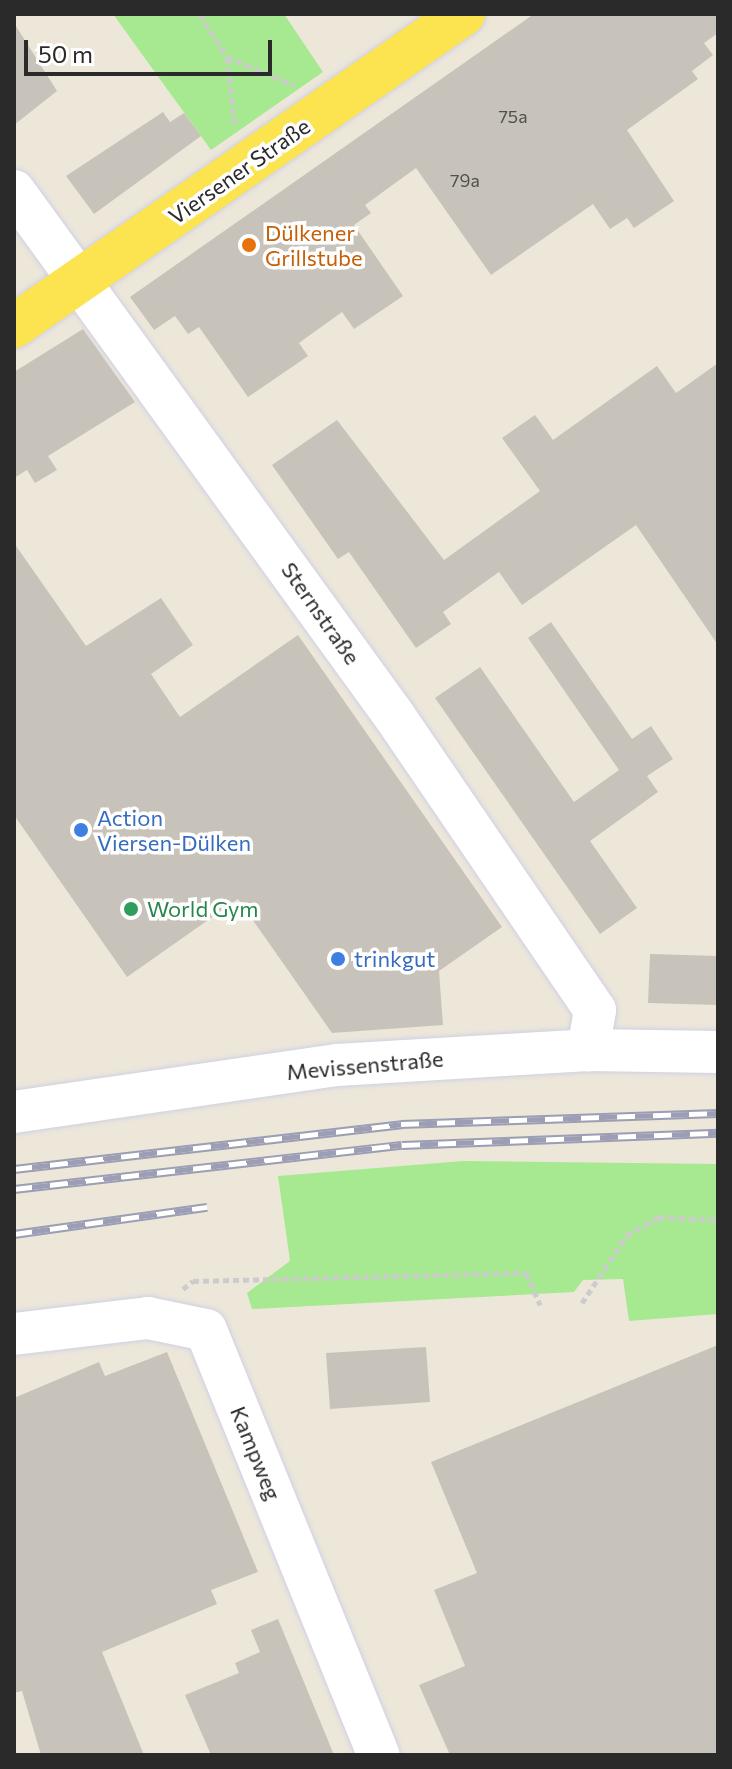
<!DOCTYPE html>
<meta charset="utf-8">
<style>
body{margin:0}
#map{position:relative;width:732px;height:1769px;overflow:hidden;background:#ede7da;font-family:Commissioner,sans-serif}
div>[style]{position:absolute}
.green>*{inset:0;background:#a7e991}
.building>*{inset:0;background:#c8c3ba}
.path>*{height:5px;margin-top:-2.5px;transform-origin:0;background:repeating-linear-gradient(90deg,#ccc 0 6px,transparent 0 10px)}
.roads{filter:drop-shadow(0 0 2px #cfd1e4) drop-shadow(0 0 2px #cfd1e4)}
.minor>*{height:42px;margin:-21px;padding:0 21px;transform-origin:21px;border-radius:21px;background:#fff}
.major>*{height:44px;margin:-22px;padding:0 22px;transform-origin:22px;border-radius:22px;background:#fce350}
.rail>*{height:9px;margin-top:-4.5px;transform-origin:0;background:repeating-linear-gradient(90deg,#fff 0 18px,#9c9eb6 0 36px);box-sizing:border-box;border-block:2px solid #9c9eb6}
.dots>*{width:22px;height:22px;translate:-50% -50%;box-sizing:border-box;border:4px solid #fff;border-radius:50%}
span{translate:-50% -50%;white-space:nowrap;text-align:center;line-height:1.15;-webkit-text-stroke:7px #fff;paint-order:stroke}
.number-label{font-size:18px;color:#52504e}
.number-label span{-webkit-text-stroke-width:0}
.street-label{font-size:22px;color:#2a2a2a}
.food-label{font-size:22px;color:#c56008}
.left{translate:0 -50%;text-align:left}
.shop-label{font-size:22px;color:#366cbe}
.leisure-label{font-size:22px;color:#27864d}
.frame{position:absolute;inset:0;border:16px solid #2a2a2a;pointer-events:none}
.scale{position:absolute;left:24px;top:40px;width:248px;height:36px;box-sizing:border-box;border:4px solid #2a2a2a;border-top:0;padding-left:10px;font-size:24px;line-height:28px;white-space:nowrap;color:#2a2a2a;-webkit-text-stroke:6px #fff;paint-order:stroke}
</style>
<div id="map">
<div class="green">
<i style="clip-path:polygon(113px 14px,284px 14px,323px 72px,211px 150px)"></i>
<i style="clip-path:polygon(463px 1161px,718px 1164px,718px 1314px,629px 1321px,623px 1279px,583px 1280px,574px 1292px,252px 1309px,247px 1293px,290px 1261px,278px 1176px)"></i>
</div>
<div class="building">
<i style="clip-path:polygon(534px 14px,718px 14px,718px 33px,704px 43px,713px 55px,692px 71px,698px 79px,627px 130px,674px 201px,634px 228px,627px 218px,610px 229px,593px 204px,491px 275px,416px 168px,365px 205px,371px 213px,354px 225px,403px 296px,354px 329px,342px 312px,299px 343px,308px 356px,248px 397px,199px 327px,188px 334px,175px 316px,154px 330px,130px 297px)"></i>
<i style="clip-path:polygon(14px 23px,57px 91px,14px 125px)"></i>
<i style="clip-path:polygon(163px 112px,170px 122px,184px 113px,201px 136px,94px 214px,66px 176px)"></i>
<i style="clip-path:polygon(83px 329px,135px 402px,48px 456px,57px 470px,35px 483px,27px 470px,14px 478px,14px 372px)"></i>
<i style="clip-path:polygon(718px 363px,718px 645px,636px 525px,522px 605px,499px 572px,443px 612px,451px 624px,416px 648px,349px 552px,338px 559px,272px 465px,337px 420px,444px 560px,540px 491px,502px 438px,535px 415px,553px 440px,657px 366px,676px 393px)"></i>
<i style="clip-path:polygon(14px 543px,86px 646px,161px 598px,193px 645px,151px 674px,180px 717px,298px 635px,502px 927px,439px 971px,443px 1025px,332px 1033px,238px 899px,127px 977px,14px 815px)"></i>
<i style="clip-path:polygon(551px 622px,632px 739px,651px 726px,673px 759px,647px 776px,658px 792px,590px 841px,637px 908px,600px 934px,435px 698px,480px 667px,574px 802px,619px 770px,528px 638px)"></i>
<i style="clip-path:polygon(650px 954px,718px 956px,718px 1005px,648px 1003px)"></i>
<i style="clip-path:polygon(718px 1345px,718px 1755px,450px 1755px,419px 1685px,465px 1666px,434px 1590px,477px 1573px,431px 1462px)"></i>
<i style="clip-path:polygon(426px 1347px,430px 1402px,330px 1409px,326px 1353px)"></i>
<i style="clip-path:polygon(167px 1352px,258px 1572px,211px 1590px,217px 1604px,102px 1652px,144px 1755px,41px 1755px,22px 1691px,14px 1693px,14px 1398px,99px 1362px,105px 1376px)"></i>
<i style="clip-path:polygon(278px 1619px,334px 1755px,211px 1755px,185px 1695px,239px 1673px,235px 1663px,260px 1652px,251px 1630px)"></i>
</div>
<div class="path">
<i style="left:200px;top:14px;width:51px;rotate:57.9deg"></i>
<i style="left:227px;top:57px;width:73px;rotate:22.7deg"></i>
<i style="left:227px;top:58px;width:69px;rotate:83.4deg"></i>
<i style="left:183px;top:1289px;width:13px;rotate:-39deg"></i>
<i style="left:193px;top:1281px;width:333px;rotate:-1.4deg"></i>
<i style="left:526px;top:1273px;width:35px;rotate:66deg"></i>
<i style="left:582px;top:1303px;width:82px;rotate:-56.5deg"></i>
<i style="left:627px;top:1235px;width:37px;rotate:-29deg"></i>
<i style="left:659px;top:1217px;width:59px;rotate:2.9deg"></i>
</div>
<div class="roads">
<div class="minor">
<i style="left:14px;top:191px;width:649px;rotate:54.08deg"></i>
<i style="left:395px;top:717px;width:355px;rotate:55.7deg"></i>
<i style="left:595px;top:1010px;width:41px;rotate:99.9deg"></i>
<i style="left:14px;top:1112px;width:326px;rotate:-8.3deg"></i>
<i style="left:337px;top:1065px;width:251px;rotate:-3.4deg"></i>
<i style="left:588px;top:1050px;width:130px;rotate:0.9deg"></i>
<i style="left:14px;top:1334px;width:135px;rotate:-6.8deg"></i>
<i style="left:148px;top:1318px;width:59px;rotate:11.7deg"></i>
<i style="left:206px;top:1330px;width:459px;rotate:67.9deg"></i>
</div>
<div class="major">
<i style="left:14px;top:326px;width:547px;rotate:-34.79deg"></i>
</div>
</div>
<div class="rail">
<i style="left:14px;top:1169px;width:390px;rotate:-6.6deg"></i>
<i style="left:401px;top:1124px;width:317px;rotate:-2deg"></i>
<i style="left:14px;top:1189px;width:390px;rotate:-6.5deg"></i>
<i style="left:402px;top:1145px;width:316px;rotate:-2.2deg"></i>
<i style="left:14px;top:1234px;width:195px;rotate:-8deg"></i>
</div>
<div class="dots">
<i style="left:249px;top:245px;background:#e8710a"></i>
<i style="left:81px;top:830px;background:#3f7fe0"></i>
<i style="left:131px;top:909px;background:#2e9e5b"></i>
<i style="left:338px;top:959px;background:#3f7fe0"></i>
</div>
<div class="number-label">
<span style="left:513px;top:116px">75a</span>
<span style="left:465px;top:180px">79a</span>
</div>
<div class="street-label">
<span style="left:239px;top:171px;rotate:-35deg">Viersener Straße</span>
<span style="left:321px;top:613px;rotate:55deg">Sternstraße</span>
<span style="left:365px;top:1065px;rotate:-5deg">Mevissenstraße</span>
<span style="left:256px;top:1453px;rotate:68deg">Kampweg</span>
</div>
<div class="food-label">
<span class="left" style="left:265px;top:245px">Dülkener<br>Grillstube</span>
</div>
<div class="shop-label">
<span class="left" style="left:97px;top:830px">Action<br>Viersen-Dülken</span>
<span class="left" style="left:354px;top:959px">trinkgut</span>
</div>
<div class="leisure-label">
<span class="left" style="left:147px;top:909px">World Gym</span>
</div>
<div class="frame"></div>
<div class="scale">50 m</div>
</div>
